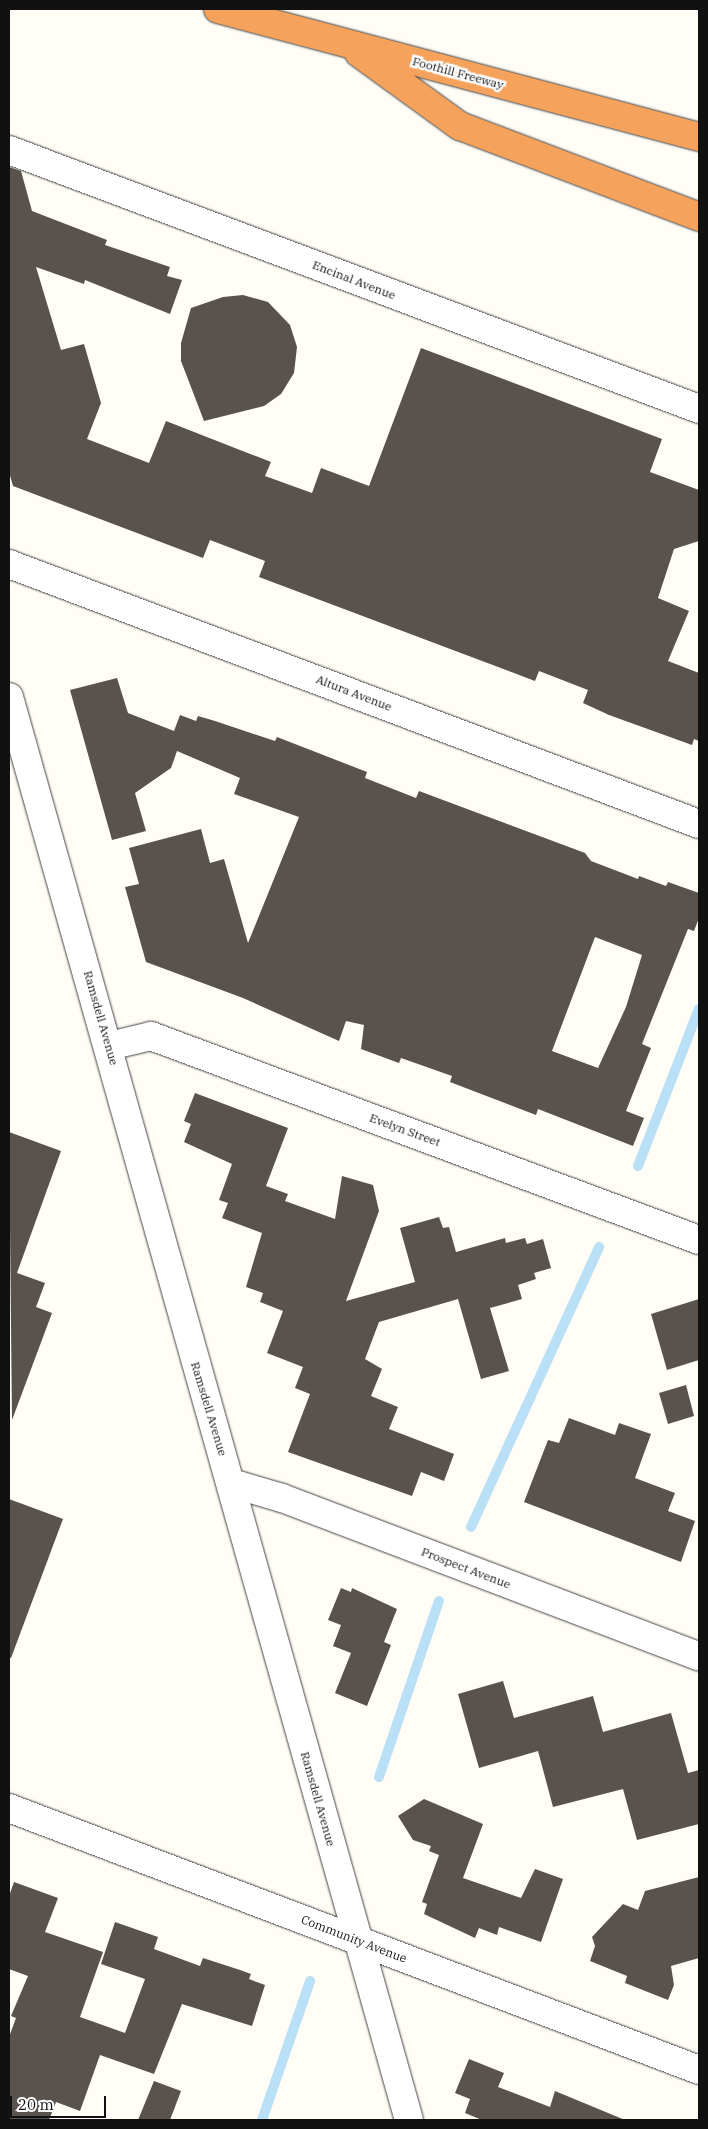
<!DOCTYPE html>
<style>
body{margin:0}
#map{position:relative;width:708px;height:2129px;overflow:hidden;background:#fffdf5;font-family:"IBM Plex Serif",serif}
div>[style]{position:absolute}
.stream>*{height:10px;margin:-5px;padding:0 5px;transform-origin:5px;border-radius:5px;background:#b9e0f7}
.building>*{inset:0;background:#5a524d}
.roads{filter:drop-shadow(0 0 1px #444) drop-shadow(0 0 1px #444)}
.minor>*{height:28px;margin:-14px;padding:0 14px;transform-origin:14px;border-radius:14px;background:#fff}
.highway>*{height:28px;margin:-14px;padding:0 14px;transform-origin:14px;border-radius:14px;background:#f5a25d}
span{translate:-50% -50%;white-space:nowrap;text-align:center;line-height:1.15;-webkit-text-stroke:5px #fff;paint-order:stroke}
.street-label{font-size:12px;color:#111}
.frame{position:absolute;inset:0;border:10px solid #111;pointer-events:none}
.scale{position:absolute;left:10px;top:2096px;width:96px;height:22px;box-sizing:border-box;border:2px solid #111;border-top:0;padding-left:6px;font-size:15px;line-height:18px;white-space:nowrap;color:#111;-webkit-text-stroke:4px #fff;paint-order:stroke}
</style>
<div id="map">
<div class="stream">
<i style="left:638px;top:1166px;width:168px;rotate:-68.8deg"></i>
<i style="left:471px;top:1527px;width:308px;rotate:-65.4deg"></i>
<i style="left:379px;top:1777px;width:186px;rotate:-71.2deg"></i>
<i style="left:262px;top:2120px;width:147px;rotate:-70.9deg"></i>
</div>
<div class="building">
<i style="clip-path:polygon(9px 167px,21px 171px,32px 211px,107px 240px,105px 245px,170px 267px,167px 276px,182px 280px,170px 314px,85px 280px,84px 284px,36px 267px,61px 350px,84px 344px,101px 403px,87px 439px,149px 463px,166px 421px,271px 462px,265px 476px,312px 493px,321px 468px,369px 486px,421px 348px,662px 439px,650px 472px,699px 490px,699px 541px,674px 549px,658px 598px,689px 611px,668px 661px,699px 673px,699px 741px,694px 739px,692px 745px,609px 715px,583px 703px,588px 690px,539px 671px,535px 681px,259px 577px,265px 561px,210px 540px,203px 558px,13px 486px,9px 472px)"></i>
<i style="clip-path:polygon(243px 295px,268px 302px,290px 325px,297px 347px,294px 373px,281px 394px,264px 406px,204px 421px,181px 361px,181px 343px,191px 308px,223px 297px)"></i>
<i style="clip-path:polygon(evenodd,117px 678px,128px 713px,174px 731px,180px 715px,196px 721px,198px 716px,215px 721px,275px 741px,277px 737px,367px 772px,365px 778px,416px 798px,419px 791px,585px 853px,591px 861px,638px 879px,639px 876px,666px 886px,668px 882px,699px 893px,699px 918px,694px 931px,688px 929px,642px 1044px,651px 1048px,626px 1111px,644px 1118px,633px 1146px,538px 1109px,536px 1115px,450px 1082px,452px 1076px,401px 1058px,399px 1063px,361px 1049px,364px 1025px,346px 1021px,339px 1041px,243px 998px,146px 962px,125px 887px,139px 884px,129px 848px,201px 829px,210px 863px,224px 859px,248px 943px,299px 817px,234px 794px,240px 778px,177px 751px,171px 768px,135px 793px,146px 831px,112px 840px,70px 690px,117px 678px,595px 937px,642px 955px,626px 1007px,598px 1068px,552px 1051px,595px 937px)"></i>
<i style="clip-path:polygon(195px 1093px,288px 1128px,266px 1186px,288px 1194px,285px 1201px,335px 1219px,342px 1176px,373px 1185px,379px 1211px,346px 1301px,415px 1282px,400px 1228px,439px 1217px,443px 1228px,449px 1227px,456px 1252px,505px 1238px,506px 1243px,525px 1238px,527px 1244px,543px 1239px,551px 1268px,534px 1273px,536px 1279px,518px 1285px,522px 1299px,490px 1308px,509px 1371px,481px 1379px,458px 1299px,379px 1322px,365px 1359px,382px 1369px,371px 1396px,398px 1407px,389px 1429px,454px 1454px,444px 1481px,421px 1472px,412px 1496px,288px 1452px,310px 1394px,295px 1388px,303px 1367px,267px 1353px,283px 1311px,260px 1302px,263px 1293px,246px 1287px,262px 1233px,222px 1218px,228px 1203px,219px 1200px,232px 1164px,184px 1142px,191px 1124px,184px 1121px)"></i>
<i style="clip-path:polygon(9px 1132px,61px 1151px,17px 1273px,45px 1283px,36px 1307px,52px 1313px,12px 1420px)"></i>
<i style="clip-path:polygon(699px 1299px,699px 1360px,667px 1370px,651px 1314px)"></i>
<i style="clip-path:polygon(686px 1385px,694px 1416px,668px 1424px,659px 1393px)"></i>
<i style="clip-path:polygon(569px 1418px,615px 1435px,619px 1423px,651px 1434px,635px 1478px,675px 1493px,668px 1511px,695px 1521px,681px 1562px,524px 1502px,548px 1440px,559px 1443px)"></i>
<i style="clip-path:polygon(9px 1499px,63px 1519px,11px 1658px,9px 1658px)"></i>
<i style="clip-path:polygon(341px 1588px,351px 1592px,352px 1588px,397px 1609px,384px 1642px,391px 1645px,367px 1706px,335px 1693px,351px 1653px,333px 1646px,341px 1625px,328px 1620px)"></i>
<i style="clip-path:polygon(503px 1681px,514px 1718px,593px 1696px,603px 1732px,671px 1713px,688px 1773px,699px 1770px,699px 1824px,637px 1840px,623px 1789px,553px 1807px,538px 1751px,479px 1768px,458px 1694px)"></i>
<i style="clip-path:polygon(424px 1799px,483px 1824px,463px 1878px,521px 1898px,535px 1869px,563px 1879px,541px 1942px,499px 1927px,497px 1935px,479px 1928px,475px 1938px,424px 1914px,427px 1904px,422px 1902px,439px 1855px,429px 1851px,431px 1846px,413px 1840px,398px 1816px)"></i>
<i style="clip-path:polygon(699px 1877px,699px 1958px,671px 1966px,674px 1985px,668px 2000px,625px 1983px,627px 1976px,590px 1961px,595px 1946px,592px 1937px,623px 1904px,638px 1910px,645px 1891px)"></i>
<i style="clip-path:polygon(14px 1882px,58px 1898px,45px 1932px,103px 1952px,80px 2017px,125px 2033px,145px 1979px,101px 1964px,115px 1922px,158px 1937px,154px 1949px,200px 1966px,203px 1958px,240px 1970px,251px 1974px,249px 1979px,265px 1985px,252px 2026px,182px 2004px,154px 2074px,100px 2055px,80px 2111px,56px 2102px,49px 2120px,9px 2120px,9px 2037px,16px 2018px,11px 2016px,28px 1976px,9px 1969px,9px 1896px)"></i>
<i style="clip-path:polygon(469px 2059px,504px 2073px,498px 2087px,550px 2107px,555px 2091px,625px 2120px,482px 2120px,465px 2113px,470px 2099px,455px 2093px)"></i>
<i style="clip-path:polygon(154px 2081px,181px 2091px,170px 2120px,138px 2120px)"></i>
</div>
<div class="roads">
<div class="minor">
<i style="left:9px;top:150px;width:737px;rotate:20.57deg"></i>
<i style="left:9px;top:564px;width:737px;rotate:20.65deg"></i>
<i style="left:9px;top:697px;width:1478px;rotate:74.3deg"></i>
<i style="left:109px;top:1046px;width:43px;rotate:-13.4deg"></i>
<i style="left:151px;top:1036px;width:585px;rotate:20.42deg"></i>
<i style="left:231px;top:1483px;width:53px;rotate:16.4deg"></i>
<i style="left:282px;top:1498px;width:446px;rotate:20.8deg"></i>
<i style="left:9px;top:1808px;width:738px;rotate:20.79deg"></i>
</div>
<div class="highway">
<i style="left:218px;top:9px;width:498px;rotate:14.9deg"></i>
<i style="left:359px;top:53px;width:125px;rotate:35.9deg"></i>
<i style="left:460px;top:126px;width:256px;rotate:20.8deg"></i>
</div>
</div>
<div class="street-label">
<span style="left:458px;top:73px;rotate:15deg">Foothill Freeway</span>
<span style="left:354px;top:280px;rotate:21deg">Encinal Avenue</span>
<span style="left:354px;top:693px;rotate:21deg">Altura Avenue</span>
<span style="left:101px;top:1018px;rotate:74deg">Ramsdell Avenue</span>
<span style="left:405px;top:1130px;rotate:20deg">Evelyn Street</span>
<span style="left:209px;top:1409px;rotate:73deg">Ramsdell Avenue</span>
<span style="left:466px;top:1568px;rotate:21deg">Prospect Avenue</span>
<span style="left:318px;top:1799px;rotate:74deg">Ramsdell Avenue</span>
<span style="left:354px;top:1939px;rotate:21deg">Community Avenue</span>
</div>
<div class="frame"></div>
<div class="scale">20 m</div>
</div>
